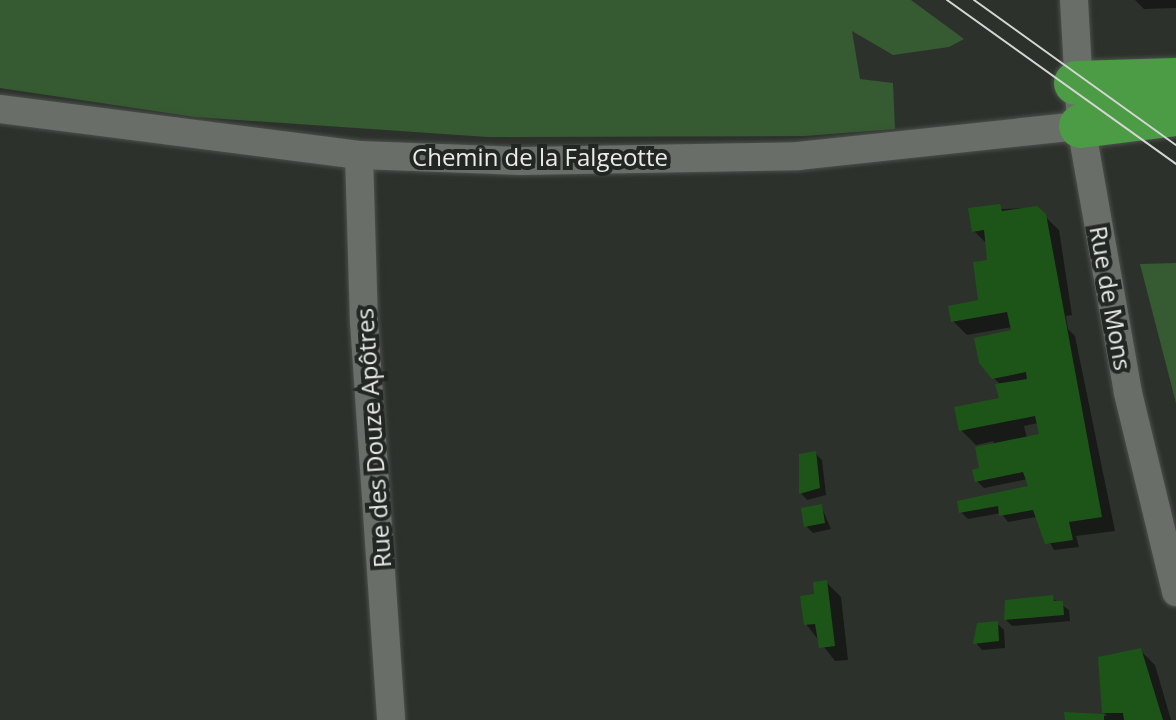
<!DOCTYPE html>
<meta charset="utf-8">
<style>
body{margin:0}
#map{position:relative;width:1176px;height:720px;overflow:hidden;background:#2d312c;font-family:"Open Sans",sans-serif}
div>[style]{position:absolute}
.green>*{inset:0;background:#365a32}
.shadow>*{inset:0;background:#0007}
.building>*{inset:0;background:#1d5518}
.roads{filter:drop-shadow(0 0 2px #4c504c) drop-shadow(0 0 2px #4c504c)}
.minor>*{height:28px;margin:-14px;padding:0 14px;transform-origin:14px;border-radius:14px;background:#696e68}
.trunk>*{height:44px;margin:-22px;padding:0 22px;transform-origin:22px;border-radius:22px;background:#4c9b45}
.tram>*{height:2px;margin:-1px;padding:0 1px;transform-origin:1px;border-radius:1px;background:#d3d6d3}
span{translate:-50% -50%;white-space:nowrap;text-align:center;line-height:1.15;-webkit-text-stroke:8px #232723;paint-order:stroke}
.street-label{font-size:24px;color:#e8ebe8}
</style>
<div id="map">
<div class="green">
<i style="clip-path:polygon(0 0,911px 0,964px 39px,949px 47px,893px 55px,852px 31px,860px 79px,893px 83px,895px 129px,805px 136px,488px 137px,195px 117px,0 88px)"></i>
<i style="clip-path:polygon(1176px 263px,1176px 403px,1140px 264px)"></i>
</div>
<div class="shadow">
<i style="clip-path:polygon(1135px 0,1176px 0,1176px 8px,1144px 9px)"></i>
<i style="clip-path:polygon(evenodd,1036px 208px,1059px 230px,1072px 315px,1066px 316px,1068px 329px,1075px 336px,1115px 531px,1076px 536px,1079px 547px,1054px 550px,1036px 517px,1008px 522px,1001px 513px,968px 519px,961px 512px,1030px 487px,1028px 479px,984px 488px,977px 481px,994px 441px,976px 445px,961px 430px,1001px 402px,1001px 385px,994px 378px,1015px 331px,1012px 327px,967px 335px,953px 321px,980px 302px,989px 262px,988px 245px,974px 231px,971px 210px,1036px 208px,1038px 423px,1041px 435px,1027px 438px,1024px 426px,1038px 423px)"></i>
<i style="clip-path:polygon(815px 453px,822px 460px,826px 495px,807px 500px,801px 493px)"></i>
<i style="clip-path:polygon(821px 506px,831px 529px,813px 533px,806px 526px)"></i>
<i style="clip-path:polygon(826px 582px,841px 597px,848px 660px,835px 661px,806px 624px)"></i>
<i style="clip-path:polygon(1052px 598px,1069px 610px,1070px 621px,1012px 626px,1006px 620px)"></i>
<i style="clip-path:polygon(997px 623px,1004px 630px,1005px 648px,982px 650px,976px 643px)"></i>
<i style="clip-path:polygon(1141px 651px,1155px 665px,1171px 720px,1067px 720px,1066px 714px,1107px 716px,1104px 712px)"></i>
</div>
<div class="building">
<i style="clip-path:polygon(1000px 204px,1002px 211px,1037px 206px,1046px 214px,1102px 517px,1069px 522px,1073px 540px,1045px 544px,1033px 510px,999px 516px,998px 506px,959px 513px,957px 501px,1028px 486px,1023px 472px,975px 482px,972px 470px,979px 468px,975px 447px,1039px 434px,1035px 416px,959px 431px,954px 407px,999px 398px,995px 384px,1027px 379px,1026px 372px,992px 379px,979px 363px,974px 338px,1011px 330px,1007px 312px,951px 322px,948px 306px,978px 300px,973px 262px,987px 260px,984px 230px,972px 232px,968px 208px)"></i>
<i style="clip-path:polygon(816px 451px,820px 488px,799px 494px,799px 454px)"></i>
<i style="clip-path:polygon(822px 504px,825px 523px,804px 527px,801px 508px)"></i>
<i style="clip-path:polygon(827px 580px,835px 646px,819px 648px,815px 624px,804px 625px,800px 596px,814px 594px,813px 582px)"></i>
<i style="clip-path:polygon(1053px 595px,1054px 601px,1063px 601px,1064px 615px,1004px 620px,1005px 600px)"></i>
<i style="clip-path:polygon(998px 621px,999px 641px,973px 644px,977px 623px)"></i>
<i style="clip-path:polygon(1141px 648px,1163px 720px,1124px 720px,1123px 713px,1102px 713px,1098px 657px)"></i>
<i style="clip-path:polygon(1064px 712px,1104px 714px,1104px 720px,1065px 720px)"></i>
</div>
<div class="roads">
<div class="minor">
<i style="left:1074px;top:0;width:126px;rotate:86.8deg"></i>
<i style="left:1081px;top:126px;width:271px;rotate:80deg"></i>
<i style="left:1128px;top:393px;width:205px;rotate:76.4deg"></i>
<i style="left:0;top:109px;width:362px;rotate:7.3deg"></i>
<i style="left:359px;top:155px;width:162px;rotate:2.1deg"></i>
<i style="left:521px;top:161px;width:277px;rotate:-1deg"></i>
<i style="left:798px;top:156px;width:285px;rotate:-6.1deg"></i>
<i style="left:359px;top:155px;width:167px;rotate:88.3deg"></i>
<i style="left:364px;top:322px;width:399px;rotate:86.1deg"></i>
</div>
<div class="trunk">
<i style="left:1076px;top:83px;width:100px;rotate:-1.7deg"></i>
<i style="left:1081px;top:126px;width:96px;rotate:-7.2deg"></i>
</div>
</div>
<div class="tram">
<i style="left:947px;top:0;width:282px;rotate:35.6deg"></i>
<i style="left:974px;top:0;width:249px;rotate:35.7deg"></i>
</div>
<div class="street-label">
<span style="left:540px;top:157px">Chemin de la Falgeotte</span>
<span style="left:1111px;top:298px;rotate:80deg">Rue de Mons</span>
<span style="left:373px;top:438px;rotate:-94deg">Rue des Douze Apôtres</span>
</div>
</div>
